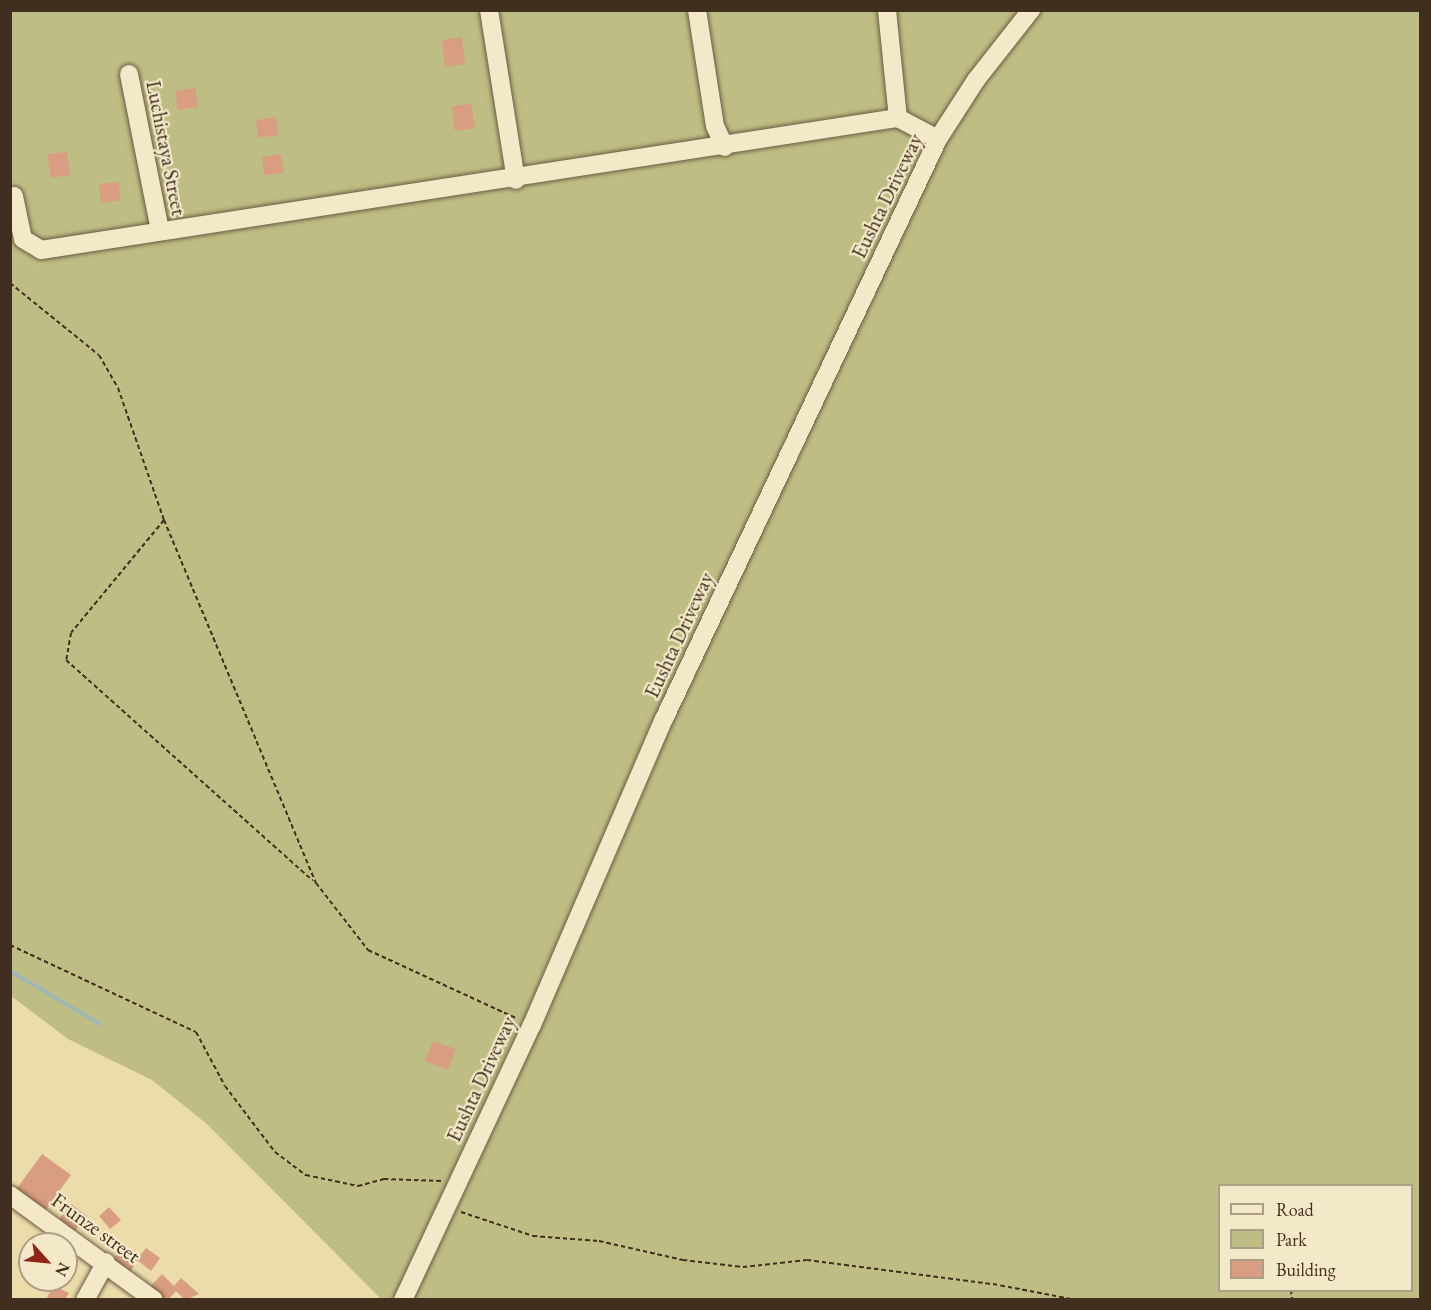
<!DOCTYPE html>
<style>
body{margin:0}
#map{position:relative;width:1431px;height:1310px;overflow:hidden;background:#ecdcaa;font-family:"EB Garamond",serif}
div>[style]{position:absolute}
.green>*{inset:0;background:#bebe84}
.stream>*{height:4px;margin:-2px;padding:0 2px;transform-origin:2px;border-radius:2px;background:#9fb8b5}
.building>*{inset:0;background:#d99d81}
.path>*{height:2px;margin-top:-1px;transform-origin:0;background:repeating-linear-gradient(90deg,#402e1f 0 4.5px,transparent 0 7.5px)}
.roads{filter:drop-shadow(0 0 2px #6b5a42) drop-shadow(0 0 2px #6b5a42)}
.minor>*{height:18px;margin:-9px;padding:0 9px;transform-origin:9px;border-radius:9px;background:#f3e8c8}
span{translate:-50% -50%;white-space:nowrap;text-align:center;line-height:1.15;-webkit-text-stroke:4.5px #f3e8c8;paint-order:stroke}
.street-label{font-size:21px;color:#402e1f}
.frame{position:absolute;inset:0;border:12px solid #402e1f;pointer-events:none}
.legend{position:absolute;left:1218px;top:1184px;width:195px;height:108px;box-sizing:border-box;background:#f3e8c8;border:2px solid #ab9e84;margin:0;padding:8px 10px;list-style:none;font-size:18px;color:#402e1f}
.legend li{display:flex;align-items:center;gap:12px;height:30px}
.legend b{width:30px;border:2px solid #ab9e84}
.north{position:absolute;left:18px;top:1232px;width:60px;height:60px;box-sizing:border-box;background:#f3e8c8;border:2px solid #ab9e84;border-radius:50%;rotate:117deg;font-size:16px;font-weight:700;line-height:24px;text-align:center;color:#402e1f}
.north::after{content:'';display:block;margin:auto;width:21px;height:27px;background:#8f2418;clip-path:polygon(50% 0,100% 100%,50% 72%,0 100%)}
</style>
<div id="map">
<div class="green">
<i style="clip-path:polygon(evenodd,11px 11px,1420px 11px,1420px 1299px,381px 1299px,207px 1124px,152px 1080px,68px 1039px,11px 996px,11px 11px,1220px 1186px,1412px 1186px,1412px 1290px,1220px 1290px,1220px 1186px)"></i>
</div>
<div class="stream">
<i style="left:10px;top:971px;width:104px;rotate:30.5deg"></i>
</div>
<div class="building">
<i style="clip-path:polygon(462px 37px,465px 64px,445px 67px,442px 40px)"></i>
<i style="clip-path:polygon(195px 88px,198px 107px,178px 110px,175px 91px)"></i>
<i style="clip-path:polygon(471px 104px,475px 128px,455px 131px,452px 106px)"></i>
<i style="clip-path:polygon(276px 117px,278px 135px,258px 138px,256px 120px)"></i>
<i style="clip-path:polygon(67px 152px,70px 175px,51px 178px,47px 154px)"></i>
<i style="clip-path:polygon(281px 154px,284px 173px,264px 175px,262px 157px)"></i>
<i style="clip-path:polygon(118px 182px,121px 200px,101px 203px,99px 184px)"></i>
<i style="clip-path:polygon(433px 1041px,456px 1049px,448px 1070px,425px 1061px)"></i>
<i style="clip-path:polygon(42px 1154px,71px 1175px,44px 1212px,15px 1191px)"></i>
<i style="clip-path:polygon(71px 1204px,87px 1216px,74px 1232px,59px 1219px)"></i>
<i style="clip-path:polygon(109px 1207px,121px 1220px,110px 1229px,99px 1216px)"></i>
<i style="clip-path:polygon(121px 1248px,137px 1260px,130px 1273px,112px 1261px)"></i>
<i style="clip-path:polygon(146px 1248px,160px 1258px,151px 1271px,137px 1260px)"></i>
<i style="clip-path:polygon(162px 1274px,174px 1286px,181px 1278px,199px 1294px,185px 1300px,176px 1291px,168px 1300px,159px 1300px,148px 1289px)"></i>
<i style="clip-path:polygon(53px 1285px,69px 1293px,65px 1300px,46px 1300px)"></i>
</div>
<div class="path">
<i style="left:10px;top:283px;width:114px;rotate:39deg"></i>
<i style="left:99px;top:355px;width:38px;rotate:60deg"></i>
<i style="left:118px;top:388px;width:140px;rotate:70.8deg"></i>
<i style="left:164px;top:520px;width:394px;rotate:67.3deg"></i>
<i style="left:316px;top:883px;width:85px;rotate:52.2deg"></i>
<i style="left:368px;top:950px;width:165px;rotate:24.7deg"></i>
<i style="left:164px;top:520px;width:146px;rotate:129.5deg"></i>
<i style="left:71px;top:633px;width:27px;rotate:100deg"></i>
<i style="left:66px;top:660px;width:331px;rotate:41.8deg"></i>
<i style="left:10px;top:945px;width:205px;rotate:25.1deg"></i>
<i style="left:196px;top:1032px;width:61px;rotate:61.8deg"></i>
<i style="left:225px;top:1086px;width:83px;rotate:52.9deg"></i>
<i style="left:275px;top:1152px;width:39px;rotate:37deg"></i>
<i style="left:306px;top:1175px;width:53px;rotate:11.9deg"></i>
<i style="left:358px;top:1186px;width:27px;rotate:-15deg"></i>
<i style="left:384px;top:1179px;width:58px;rotate:2deg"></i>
<i style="left:461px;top:1212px;width:76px;rotate:18.4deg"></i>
<i style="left:533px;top:1236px;width:66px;rotate:4.3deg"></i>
<i style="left:599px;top:1241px;width:86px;rotate:12.7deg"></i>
<i style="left:683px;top:1260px;width:60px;rotate:6.7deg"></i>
<i style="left:743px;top:1267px;width:64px;rotate:-6.2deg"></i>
<i style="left:807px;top:1260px;width:188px;rotate:7.4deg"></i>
<i style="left:993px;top:1284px;width:86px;rotate:10.8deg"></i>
<i style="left:1291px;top:1290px;width:10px;rotate:84deg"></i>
</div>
<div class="roads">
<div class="minor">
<i style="left:489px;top:10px;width:172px;rotate:81deg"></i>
<i style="left:697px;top:10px;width:117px;rotate:81.2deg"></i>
<i style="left:715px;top:126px;width:23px;rotate:65deg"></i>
<i style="left:887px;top:10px;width:109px;rotate:84.2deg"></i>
<i style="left:129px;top:74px;width:159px;rotate:78.8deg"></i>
<i style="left:14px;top:196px;width:44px;rotate:78.2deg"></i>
<i style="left:23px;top:239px;width:21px;rotate:31deg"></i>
<i style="left:41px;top:250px;width:867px;rotate:-8.76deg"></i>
<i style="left:898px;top:118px;width:45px;rotate:27.7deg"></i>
<i style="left:10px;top:1195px;width:178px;rotate:36.1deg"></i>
<i style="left:85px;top:1300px;width:43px;rotate:-61.1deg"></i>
<i style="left:403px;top:1300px;width:304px;rotate:-64.9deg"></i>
<i style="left:532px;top:1025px;width:333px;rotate:-66.7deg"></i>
<i style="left:664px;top:719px;width:641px;rotate:-64.71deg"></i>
<i style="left:938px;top:139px;width:70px;rotate:-57.2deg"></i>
<i style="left:976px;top:80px;width:89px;rotate:-51.8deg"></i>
</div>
</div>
<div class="street-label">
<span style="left:166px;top:148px;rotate:79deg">Luchistaya Street</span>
<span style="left:887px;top:196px;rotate:-64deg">Eushta Driveway</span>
<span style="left:679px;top:635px;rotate:-65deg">Eushta Driveway</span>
<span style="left:481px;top:1079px;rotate:-65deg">Eushta Driveway</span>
<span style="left:96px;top:1228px;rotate:36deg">Frunze street</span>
</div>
<div class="frame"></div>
<ul class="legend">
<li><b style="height:8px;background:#f3e8c8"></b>Road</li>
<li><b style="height:16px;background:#bebe84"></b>Park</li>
<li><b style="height:16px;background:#d99d81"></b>Building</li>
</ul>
<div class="north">N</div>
</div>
